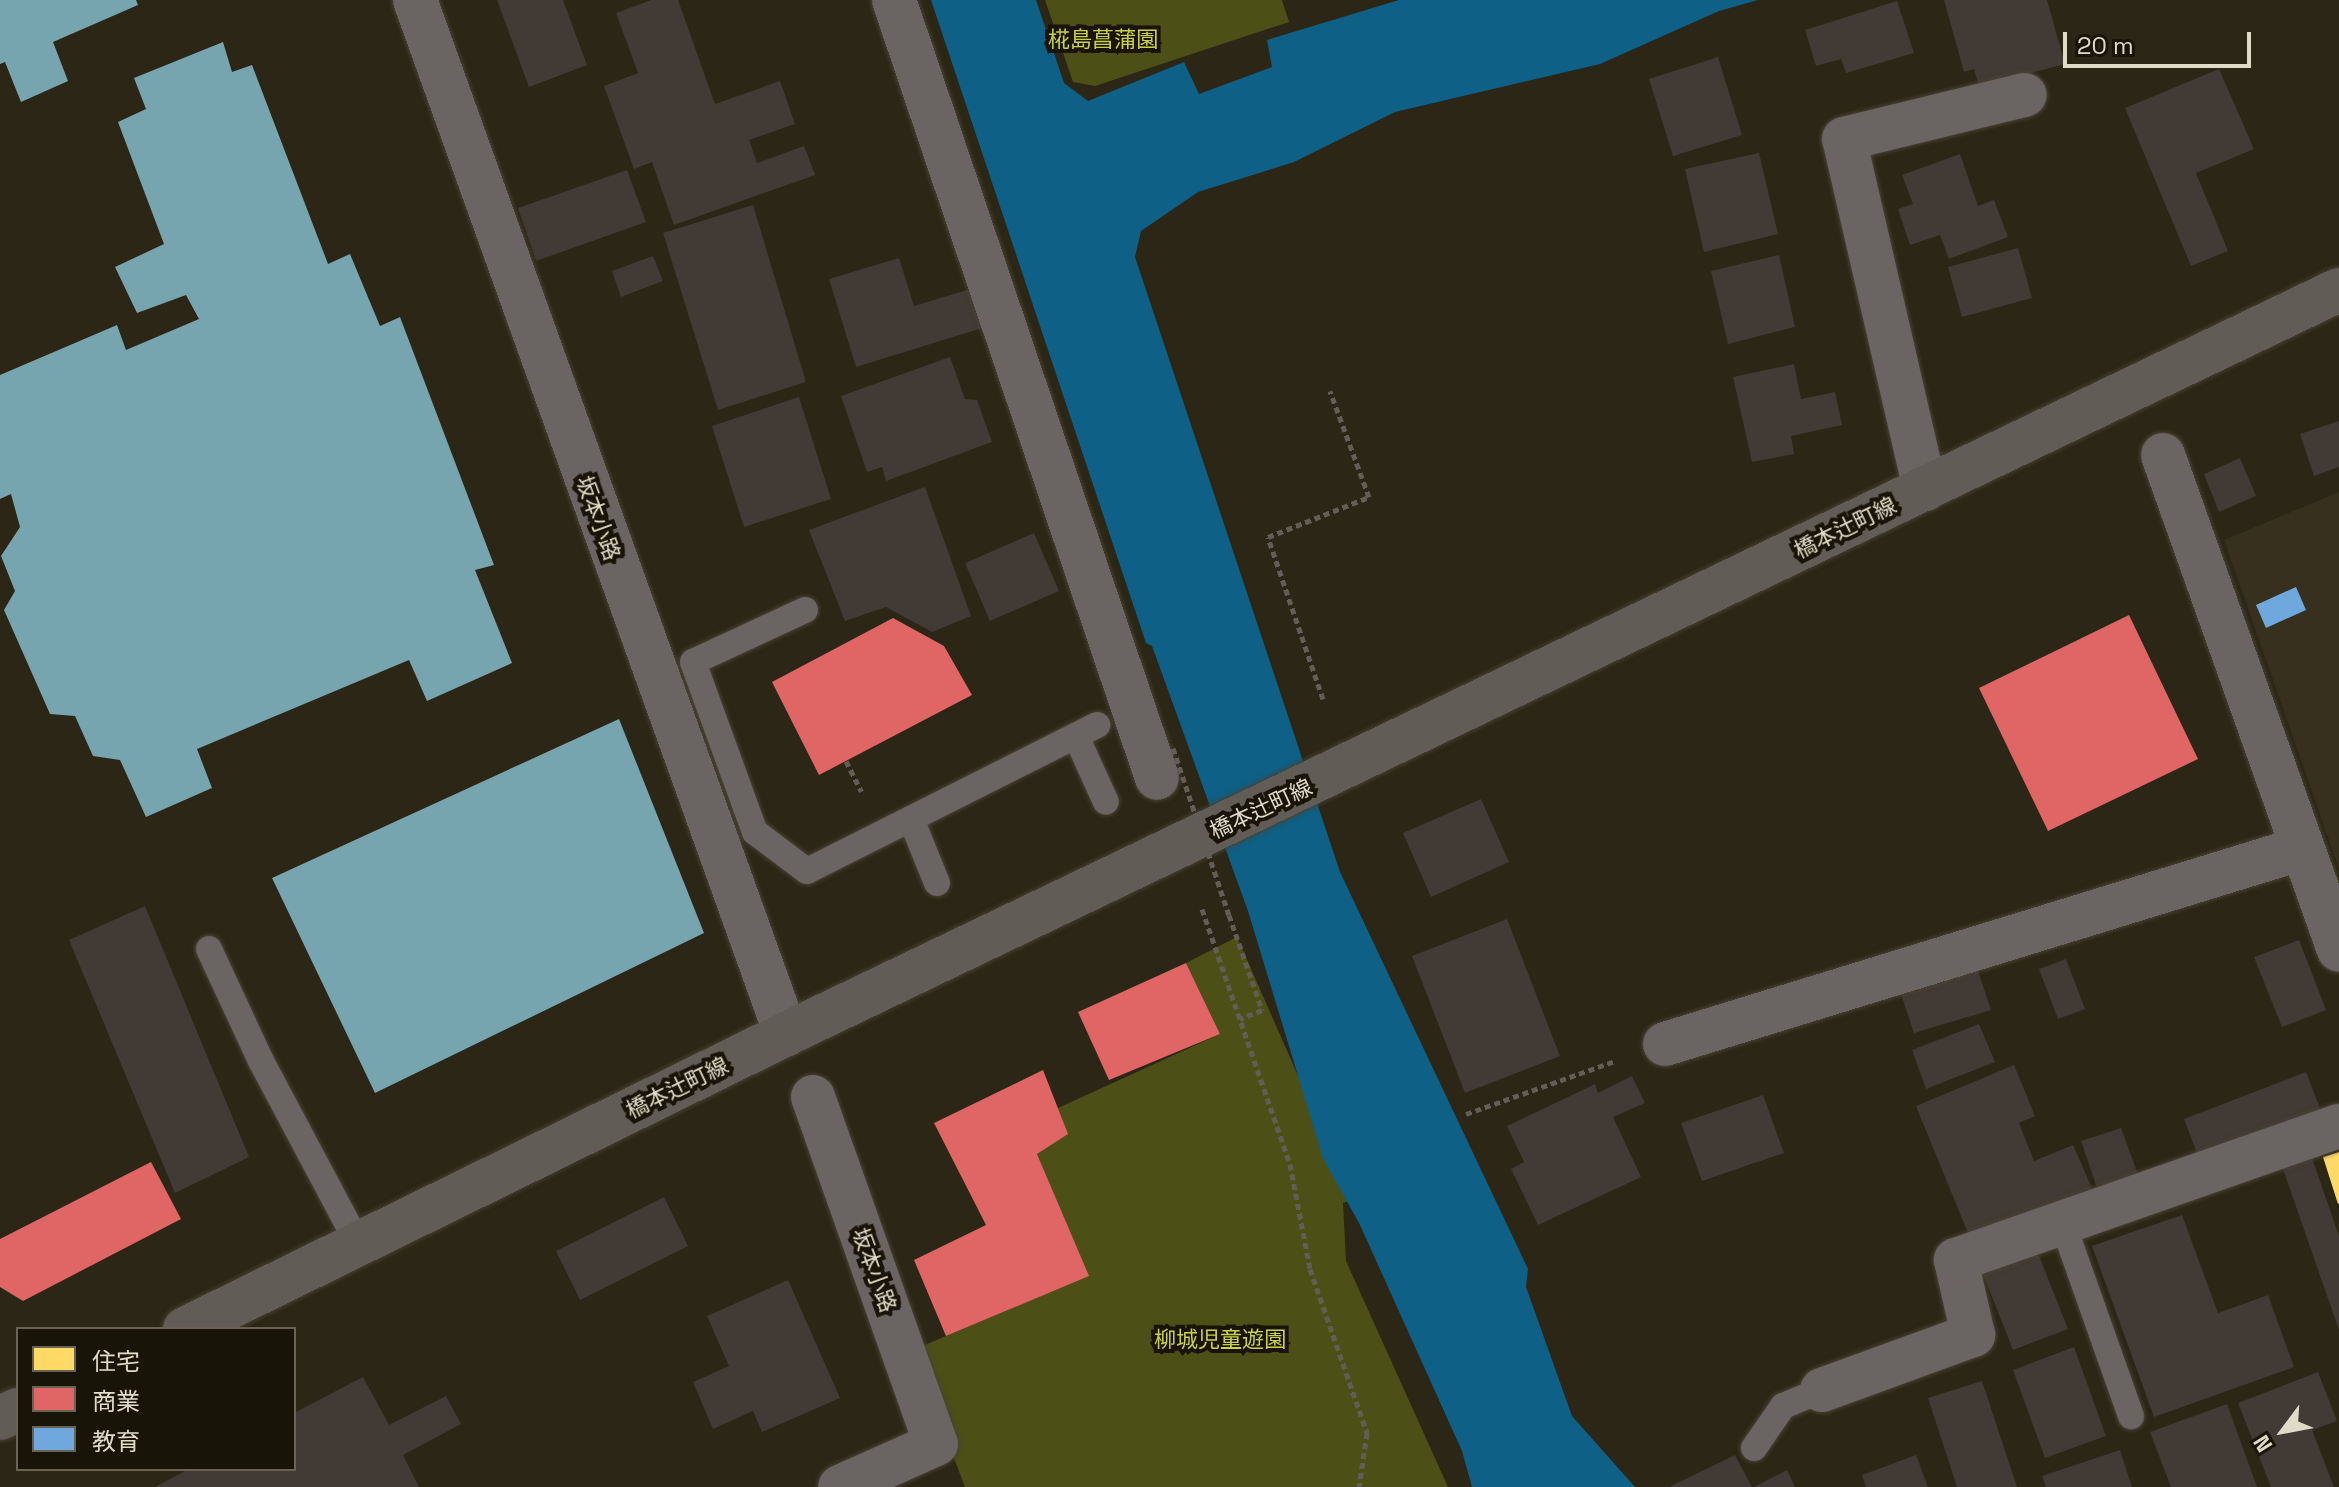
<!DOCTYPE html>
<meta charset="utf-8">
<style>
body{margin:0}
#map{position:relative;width:2339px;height:1487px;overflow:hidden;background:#2b2615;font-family:"Space Grotesk","Noto Sans JP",sans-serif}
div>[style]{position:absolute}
.education>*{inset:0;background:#38301f}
.green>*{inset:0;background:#4c5016}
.water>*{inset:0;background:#0f6086}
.homes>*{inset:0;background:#ffd966}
.shops>*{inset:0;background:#e06666}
.schools>*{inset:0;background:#6fa8dc}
.public>*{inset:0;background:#76a5af}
.building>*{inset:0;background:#423a34}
.path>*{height:5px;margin-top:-2.5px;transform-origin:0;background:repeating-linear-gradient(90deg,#625d57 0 6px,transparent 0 10px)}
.roads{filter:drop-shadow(0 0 2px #464233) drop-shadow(0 0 2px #464233)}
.lane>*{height:26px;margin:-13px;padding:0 13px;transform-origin:13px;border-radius:13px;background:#6a6462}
.street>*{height:44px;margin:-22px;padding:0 22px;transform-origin:22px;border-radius:22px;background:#6a6462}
.secondary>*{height:44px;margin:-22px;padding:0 22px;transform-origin:22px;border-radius:22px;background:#625c56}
.path-bridge>*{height:5px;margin-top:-2.5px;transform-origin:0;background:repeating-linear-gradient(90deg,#625d57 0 6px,transparent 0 10px)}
span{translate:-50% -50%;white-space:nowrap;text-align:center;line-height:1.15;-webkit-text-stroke:8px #181407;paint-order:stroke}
.park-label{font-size:22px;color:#c5d24a}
.street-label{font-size:22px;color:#e0dac9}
.legend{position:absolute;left:16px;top:1327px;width:280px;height:144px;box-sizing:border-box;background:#181407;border:2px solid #686355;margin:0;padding:10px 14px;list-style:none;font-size:24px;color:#e0dac9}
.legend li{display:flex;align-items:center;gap:16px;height:40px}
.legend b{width:40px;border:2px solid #686355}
.north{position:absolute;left:2243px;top:1391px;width:80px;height:80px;-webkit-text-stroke:6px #181407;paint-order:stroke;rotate:238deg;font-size:22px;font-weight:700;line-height:32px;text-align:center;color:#e0dac9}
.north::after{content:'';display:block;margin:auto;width:28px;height:36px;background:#e0dac9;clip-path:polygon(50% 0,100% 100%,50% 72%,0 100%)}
.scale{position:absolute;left:2063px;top:32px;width:188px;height:36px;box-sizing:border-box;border:4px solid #e0dac9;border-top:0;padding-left:10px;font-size:24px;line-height:28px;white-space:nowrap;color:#e0dac9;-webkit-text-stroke:6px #181407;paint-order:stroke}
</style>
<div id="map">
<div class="education">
<i style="clip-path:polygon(2339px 492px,2339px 869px,2224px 540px)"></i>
</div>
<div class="green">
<i style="clip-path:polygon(1045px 0,1282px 0,1289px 22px,1095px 86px,1073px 82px)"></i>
<i style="clip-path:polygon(1237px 937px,1321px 1128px,1386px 1188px,1343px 1203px,1346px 1261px,1448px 1487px,965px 1487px,913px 1350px,1088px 1276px,1037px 1154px,1067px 1134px,1058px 1108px,1220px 1034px,1186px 963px)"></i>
</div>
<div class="water">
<i style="clip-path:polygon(931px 0,1036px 0,1064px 83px,1088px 101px,1184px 62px,1199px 94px,1272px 67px,1267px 40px,1399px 0,1758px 0,1719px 11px,1600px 64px,1395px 112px,1294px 162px,1198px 192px,1141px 231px,1135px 257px,1340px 872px,1528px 1269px,1526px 1287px,1572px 1416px,1635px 1487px,1472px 1487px,1462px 1451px,1360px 1225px,1323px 1158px,1248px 911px,1152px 646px,1146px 643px)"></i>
</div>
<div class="homes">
<i style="clip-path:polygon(2339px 1152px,2339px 1203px,2338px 1204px,2323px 1157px)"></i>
</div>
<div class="shops">
<i style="clip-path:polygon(2129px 615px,2198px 759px,2048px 831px,1979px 688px)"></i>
<i style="clip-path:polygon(893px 618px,944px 646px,972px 695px,819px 775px,772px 682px)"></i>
<i style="clip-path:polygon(1186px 963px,1220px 1034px,1109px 1080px,1078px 1012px)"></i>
<i style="clip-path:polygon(1043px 1070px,1068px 1134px,1037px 1154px,1089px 1276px,946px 1336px,914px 1260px,986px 1225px,934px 1123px)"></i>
<i style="clip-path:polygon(151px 1162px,181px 1219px,23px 1301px,0 1287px,0 1239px)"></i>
</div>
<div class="schools">
<i style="clip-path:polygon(2296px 587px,2306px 610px,2266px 628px,2256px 605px)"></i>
</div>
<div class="public">
<i style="clip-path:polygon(0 0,136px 0,138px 5px,53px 42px,68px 81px,21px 102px,5px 62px,0 64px)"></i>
<i style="clip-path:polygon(223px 42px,232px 72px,252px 65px,328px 264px,350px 254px,380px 326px,400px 317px,494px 565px,475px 570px,512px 663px,427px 701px,409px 660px,197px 749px,212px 788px,146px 817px,120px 760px,93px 756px,75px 716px,50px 714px,4px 610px,15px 591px,1px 556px,20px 527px,11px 494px,0 499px,0 375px,117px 325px,126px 350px,199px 319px,186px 295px,137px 313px,115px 267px,164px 244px,118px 122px,146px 109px,134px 78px)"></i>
<i style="clip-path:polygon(619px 719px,704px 933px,375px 1093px,272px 878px)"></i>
</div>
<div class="building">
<i style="clip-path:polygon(497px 0,563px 0,587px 65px,529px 87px)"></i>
<i style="clip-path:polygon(651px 0,678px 0,715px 104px,780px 81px,795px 124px,749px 140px,757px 163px,804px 146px,815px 175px,674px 225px,652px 162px,634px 169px,604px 86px,638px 73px,616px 13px)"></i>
<i style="clip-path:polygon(1944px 0,2047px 0,2065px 64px,1979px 87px,1974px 69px,1964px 72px)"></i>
<i style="clip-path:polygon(1897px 1px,1914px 53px,1846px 73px,1841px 59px,1816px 66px,1805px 30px)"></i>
<i style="clip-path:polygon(1718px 57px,1742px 135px,1673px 156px,1649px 79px)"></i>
<i style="clip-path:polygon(2219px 69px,2254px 149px,2196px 173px,2228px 251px,2191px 266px,2125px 108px)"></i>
<i style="clip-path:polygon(1759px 153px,1778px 234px,1704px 252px,1685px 169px)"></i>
<i style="clip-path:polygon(1960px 154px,1978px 206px,1994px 200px,2008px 237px,1949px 259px,1940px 235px,1910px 245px,1898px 209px,1913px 204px,1902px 175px)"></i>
<i style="clip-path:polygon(627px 170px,646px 222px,536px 261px,518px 208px)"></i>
<i style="clip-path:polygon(753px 205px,806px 382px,718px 410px,663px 233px)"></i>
<i style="clip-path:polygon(2018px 248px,2032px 298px,1962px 317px,1948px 267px)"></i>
<i style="clip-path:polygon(1779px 255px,1795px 327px,1728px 344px,1711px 271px)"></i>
<i style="clip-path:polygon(653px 256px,663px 281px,621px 297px,612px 271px)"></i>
<i style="clip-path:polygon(899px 258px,914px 306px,970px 289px,982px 328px,856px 367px,829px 279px)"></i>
<i style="clip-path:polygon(950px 357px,965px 399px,977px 400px,992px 442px,886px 481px,882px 467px,867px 472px,841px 396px)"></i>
<i style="clip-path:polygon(1794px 364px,1801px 399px,1835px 392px,1842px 425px,1791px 436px,1794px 454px,1752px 462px,1733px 377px)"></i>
<i style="clip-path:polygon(799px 397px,831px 499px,744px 527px,712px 426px)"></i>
<i style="clip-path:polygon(2339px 421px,2339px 467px,2314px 476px,2300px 434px)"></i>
<i style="clip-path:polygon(2240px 458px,2256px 496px,2219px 512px,2204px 474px)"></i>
<i style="clip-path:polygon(925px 487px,971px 616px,932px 632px,886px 607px,845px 621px,809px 530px)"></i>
<i style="clip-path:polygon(1034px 533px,1059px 591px,990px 621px,965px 563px)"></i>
<i style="clip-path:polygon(1481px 799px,1509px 862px,1431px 897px,1403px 833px)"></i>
<i style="clip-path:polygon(145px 906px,249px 1157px,175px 1193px,69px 940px)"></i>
<i style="clip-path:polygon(1507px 919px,1560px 1056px,1465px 1093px,1412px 956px)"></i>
<i style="clip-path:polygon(2299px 940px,2326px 1010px,2282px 1027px,2254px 957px)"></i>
<i style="clip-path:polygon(2066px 959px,2085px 1009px,2058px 1019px,2039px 969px)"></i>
<i style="clip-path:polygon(1977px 968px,1991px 1010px,1914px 1033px,1900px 991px)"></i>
<i style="clip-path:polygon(1979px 1024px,1995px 1062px,1926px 1089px,1912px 1050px)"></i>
<i style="clip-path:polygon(2014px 1065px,2035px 1116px,2019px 1123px,2034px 1161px,2073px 1145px,2092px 1188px,1970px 1238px,1916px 1106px)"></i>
<i style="clip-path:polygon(2306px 1072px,2321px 1111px,2199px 1158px,2184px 1119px)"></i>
<i style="clip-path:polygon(1632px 1076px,1645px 1103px,1613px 1117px,1641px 1177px,1538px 1225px,1511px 1169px,1524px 1162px,1507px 1126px,1595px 1084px,1598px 1093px)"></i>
<i style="clip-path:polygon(1763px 1095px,1784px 1153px,1702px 1181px,1681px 1123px)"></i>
<i style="clip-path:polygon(2121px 1128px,2139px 1177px,2098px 1191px,2081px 1141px)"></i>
<i style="clip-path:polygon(2312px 1158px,2339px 1236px,2339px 1330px,2283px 1169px)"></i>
<i style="clip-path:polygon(664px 1197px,688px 1246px,580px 1300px,556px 1251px)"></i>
<i style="clip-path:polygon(2182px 1215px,2218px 1313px,2268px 1295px,2294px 1367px,2154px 1417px,2092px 1246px)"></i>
<i style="clip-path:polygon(2038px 1253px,2068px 1329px,2013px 1350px,1983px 1274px)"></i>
<i style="clip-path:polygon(788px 1280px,840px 1398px,762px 1432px,753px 1411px,713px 1429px,693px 1382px,729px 1366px,707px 1316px)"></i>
<i style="clip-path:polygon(2074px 1347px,2106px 1436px,2045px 1458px,2013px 1370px)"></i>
<i style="clip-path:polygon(2318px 1372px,2337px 1421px,2312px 1430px,2334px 1487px,2271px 1487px,2238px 1403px)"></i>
<i style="clip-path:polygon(363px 1377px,389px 1425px,446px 1396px,461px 1424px,403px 1455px,419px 1487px,155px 1487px,189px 1469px,294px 1469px,294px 1413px)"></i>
<i style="clip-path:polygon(1982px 1381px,2017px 1487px,1957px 1487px,1928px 1398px)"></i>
<i style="clip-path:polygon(2227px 1404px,2257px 1487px,2171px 1487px,2150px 1432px)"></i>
<i style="clip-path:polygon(2120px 1450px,2132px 1487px,2046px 1487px,2042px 1476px)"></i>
<i style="clip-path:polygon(1735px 1455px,1752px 1487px,1669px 1487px)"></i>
<i style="clip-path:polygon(1916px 1455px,1928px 1487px,1866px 1487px,1862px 1475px)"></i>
<i style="clip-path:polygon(1787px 1470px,1795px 1487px,1754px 1487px)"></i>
</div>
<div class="path">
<i style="left:1323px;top:699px;width:171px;rotate:-108.8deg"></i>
<i style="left:1268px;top:537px;width:109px;rotate:-21.6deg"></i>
<i style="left:1369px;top:497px;width:113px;rotate:-110.2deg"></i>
<i style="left:846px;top:761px;width:34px;rotate:63deg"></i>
<i style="left:1202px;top:909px;width:270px;rotate:71deg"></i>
<i style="left:1290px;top:1164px;width:107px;rotate:79.2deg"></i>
<i style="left:1310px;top:1269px;width:174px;rotate:70.8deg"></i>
<i style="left:1367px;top:1433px;width:55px;rotate:98.4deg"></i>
<i style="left:1229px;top:915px;width:101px;rotate:70.8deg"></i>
<i style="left:1262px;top:1010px;width:24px;rotate:158deg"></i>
<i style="left:1466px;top:1114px;width:158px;rotate:-19.6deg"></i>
</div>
<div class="roads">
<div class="lane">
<i style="left:805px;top:610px;width:123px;rotate:155.1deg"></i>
<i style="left:693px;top:662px;width:181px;rotate:70deg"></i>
<i style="left:755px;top:832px;width:65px;rotate:36.9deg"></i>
<i style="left:807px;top:871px;width:325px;rotate:-26.7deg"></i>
<i style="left:1076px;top:736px;width:72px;rotate:65.6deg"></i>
<i style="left:911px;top:819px;width:69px;rotate:67.9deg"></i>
<i style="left:209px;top:949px;width:123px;rotate:65.1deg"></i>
<i style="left:261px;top:1061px;width:208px;rotate:62deg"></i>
<i style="left:2063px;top:1224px;width:204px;rotate:70.5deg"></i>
<i style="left:1754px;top:1448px;width:51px;rotate:-55.4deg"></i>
<i style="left:1783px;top:1406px;width:42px;rotate:-22.3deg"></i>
</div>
<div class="street">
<i style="left:415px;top:0;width:1099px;rotate:70.26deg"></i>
<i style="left:894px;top:0;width:821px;rotate:71.32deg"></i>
<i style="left:2163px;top:455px;width:525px;rotate:70.43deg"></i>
<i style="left:1925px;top:489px;width:359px;rotate:-103deg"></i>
<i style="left:1844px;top:139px;width:186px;rotate:-13.7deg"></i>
<i style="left:1665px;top:1044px;width:667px;rotate:-17.08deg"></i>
<i style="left:813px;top:1097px;width:368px;rotate:70.5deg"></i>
<i style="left:936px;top:1444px;width:105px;rotate:155.9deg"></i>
<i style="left:1822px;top:1390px;width:161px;rotate:-20deg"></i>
<i style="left:1973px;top:1335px;width:77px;rotate:-102.8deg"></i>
<i style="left:1956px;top:1260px;width:406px;rotate:-19.3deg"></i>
</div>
<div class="secondary">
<i style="left:185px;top:1329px;width:669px;rotate:-26.14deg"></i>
<i style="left:786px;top:1034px;width:1722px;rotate:-25.6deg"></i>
<i style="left:0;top:1418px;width:20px;rotate:-24deg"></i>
</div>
</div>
<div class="path-bridge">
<i style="left:1173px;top:748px;width:176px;rotate:71.5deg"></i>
</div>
<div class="park-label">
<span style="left:1103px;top:40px">椛島菖蒲園</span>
<span style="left:1220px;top:1340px">柳城児童遊園</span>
</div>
<div class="street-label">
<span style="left:598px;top:518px;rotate:70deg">坂本小路</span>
<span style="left:1845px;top:528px;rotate:-26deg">橋本辻町線</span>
<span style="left:1261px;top:809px;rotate:-25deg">橋本辻町線</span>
<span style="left:677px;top:1088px;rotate:-26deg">橋本辻町線</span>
<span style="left:874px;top:1270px;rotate:70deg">坂本小路</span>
</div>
<ul class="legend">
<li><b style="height:22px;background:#ffd966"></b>住宅</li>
<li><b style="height:22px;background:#e06666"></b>商業</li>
<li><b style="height:22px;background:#6fa8dc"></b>教育</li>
</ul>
<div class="north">N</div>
<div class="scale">20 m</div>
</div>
